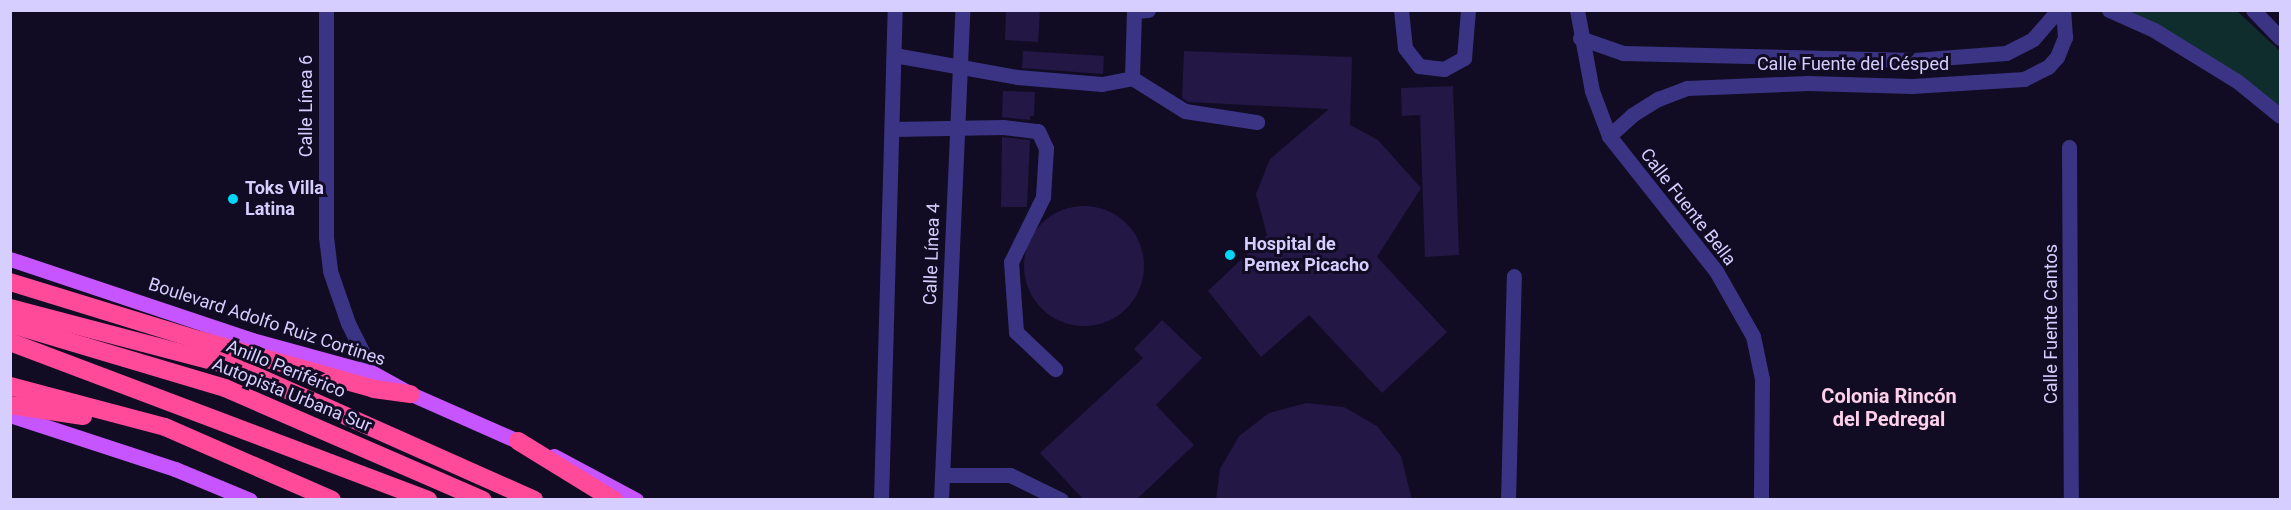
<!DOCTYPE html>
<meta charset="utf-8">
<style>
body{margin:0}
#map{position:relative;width:2291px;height:510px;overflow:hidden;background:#110c23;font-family:Roboto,sans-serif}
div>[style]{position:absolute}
.green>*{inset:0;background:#0f2d2d}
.building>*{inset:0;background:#221745}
.round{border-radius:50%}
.minor>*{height:15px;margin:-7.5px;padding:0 7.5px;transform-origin:7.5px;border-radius:7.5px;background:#3b3485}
.major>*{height:15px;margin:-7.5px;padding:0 7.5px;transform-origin:7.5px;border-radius:7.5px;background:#c655ff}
.highway>*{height:18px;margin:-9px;padding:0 9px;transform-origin:9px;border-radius:9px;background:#ff4999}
.dots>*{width:16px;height:16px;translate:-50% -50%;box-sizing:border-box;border:3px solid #110c23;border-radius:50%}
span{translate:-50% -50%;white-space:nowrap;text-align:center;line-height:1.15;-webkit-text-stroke:6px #110c23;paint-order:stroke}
.street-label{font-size:18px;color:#d5ceff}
.poi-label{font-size:18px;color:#d5ceff;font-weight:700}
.left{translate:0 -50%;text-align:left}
.neighbourhood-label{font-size:20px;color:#ffd0ec;font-weight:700}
.frame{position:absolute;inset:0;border:12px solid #d5ceff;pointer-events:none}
</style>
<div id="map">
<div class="green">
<i style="clip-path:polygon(2128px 11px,2237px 11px,2280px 51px,2280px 107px)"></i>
</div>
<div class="building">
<i style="clip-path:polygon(1006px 10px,1040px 10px,1038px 42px,1005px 40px)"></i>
<i style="clip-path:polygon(1023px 51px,1104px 56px,1103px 74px,1022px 68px)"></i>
<i style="clip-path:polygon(1184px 51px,1352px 57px,1350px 125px,1378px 140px,1421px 188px,1377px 257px,1447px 332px,1382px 393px,1309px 315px,1261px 357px,1208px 291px,1267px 235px,1256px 194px,1270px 159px,1329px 109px,1188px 102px,1182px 98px)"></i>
<i style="clip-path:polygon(1453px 86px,1459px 255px,1425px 257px,1420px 115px,1402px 116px,1401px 88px)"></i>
<i style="clip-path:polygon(1003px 91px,1035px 92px,1034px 116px,1030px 116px,1030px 120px,1002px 117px)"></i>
<i style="clip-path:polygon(1002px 137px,1030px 140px,1027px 207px,1001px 207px)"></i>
<i class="round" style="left:1024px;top:206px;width:120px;height:120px"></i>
<i style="clip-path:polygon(1162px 320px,1202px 358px,1156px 405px,1194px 445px,1136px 500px,1084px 500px,1040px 453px,1143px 358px,1134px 349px)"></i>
<i style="clip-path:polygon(1306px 403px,1344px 407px,1377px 426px,1401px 456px,1412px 500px,1216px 500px,1220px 469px,1239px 436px,1269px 413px)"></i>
</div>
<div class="minor">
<i style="left:326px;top:10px;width:227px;rotate:90deg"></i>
<i style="left:326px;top:237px;width:34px;rotate:83deg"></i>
<i style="left:330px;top:271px;width:55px;rotate:70.9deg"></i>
<i style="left:348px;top:323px;width:56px;rotate:63.4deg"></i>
<i style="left:1401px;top:10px;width:38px;rotate:84deg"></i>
<i style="left:1405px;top:48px;width:23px;rotate:52deg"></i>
<i style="left:1419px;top:66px;width:25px;rotate:7deg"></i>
<i style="left:1444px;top:69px;width:23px;rotate:-29deg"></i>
<i style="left:1464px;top:58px;width:48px;rotate:-85.2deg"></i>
<i style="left:1577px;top:10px;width:82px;rotate:79.5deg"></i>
<i style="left:1592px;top:91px;width:48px;rotate:69.3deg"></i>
<i style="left:1609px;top:136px;width:172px;rotate:51.6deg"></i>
<i style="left:1716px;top:271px;width:75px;rotate:60.4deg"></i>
<i style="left:1753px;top:336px;width:44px;rotate:78.2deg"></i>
<i style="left:1762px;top:379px;width:121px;rotate:90.5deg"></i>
<i style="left:2109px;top:10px;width:49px;rotate:24deg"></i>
<i style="left:2154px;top:30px;width:97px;rotate:31.6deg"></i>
<i style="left:2237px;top:81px;width:55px;rotate:39.1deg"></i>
<i style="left:2253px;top:10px;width:39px;rotate:46deg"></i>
<i style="left:1580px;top:38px;width:46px;rotate:19.2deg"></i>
<i style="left:1623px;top:53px;width:291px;rotate:1.4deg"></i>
<i style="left:1914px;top:60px;width:92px;rotate:-4.4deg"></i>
<i style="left:2006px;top:53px;width:30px;rotate:-27deg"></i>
<i style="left:2033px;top:39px;width:38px;rotate:-49deg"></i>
<i style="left:894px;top:55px;width:125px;rotate:10.1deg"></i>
<i style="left:1017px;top:77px;width:85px;rotate:4.7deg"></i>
<i style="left:1102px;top:84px;width:31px;rotate:-11deg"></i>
<i style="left:1132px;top:78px;width:67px;rotate:-88.3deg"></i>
<i style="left:1134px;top:11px;width:14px;rotate:-4deg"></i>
<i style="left:1132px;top:78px;width:62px;rotate:31.9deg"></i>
<i style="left:1185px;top:111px;width:73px;rotate:8.7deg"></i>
<i style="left:892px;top:129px;width:111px;rotate:-1deg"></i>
<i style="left:1003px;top:127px;width:35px;rotate:7deg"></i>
<i style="left:1038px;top:131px;width:19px;rotate:65deg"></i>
<i style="left:1046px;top:148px;width:49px;rotate:93.5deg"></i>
<i style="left:1043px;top:197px;width:72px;rotate:116.2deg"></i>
<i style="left:1011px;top:262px;width:70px;rotate:85.9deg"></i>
<i style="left:1016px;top:332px;width:54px;rotate:43.5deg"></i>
<i style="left:1609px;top:136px;width:31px;rotate:-42deg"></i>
<i style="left:1632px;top:115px;width:31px;rotate:-32deg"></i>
<i style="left:1658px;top:99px;width:31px;rotate:-21deg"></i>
<i style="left:1687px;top:88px;width:121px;rotate:-2.4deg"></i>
<i style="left:1808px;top:83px;width:104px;rotate:1.7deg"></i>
<i style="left:1912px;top:86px;width:112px;rotate:-3.6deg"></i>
<i style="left:2024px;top:79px;width:27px;rotate:-27deg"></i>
<i style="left:2048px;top:67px;width:13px;rotate:-48deg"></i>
<i style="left:2057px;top:57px;width:22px;rotate:-68deg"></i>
<i style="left:2065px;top:37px;width:27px;rotate:-94deg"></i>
<i style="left:2069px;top:147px;width:353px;rotate:89.7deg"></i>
<i style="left:942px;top:475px;width:68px"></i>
<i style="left:1010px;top:475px;width:57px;rotate:26.1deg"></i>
<i style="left:881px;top:500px;width:490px;rotate:-88.4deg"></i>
<i style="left:941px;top:500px;width:490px;rotate:-87.5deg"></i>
<i style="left:1508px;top:500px;width:224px;rotate:-88.5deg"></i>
</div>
<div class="major">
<i style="left:10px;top:259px;width:255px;rotate:18.5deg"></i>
<i style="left:252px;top:340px;width:125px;rotate:15.3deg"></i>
<i style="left:373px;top:373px;width:43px;rotate:28.9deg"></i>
<i style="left:411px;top:394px;width:129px;rotate:23.8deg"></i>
<i style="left:10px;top:415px;width:174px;rotate:18.1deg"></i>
<i style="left:175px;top:469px;width:81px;rotate:22.5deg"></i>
<i style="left:554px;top:456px;width:93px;rotate:28.2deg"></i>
</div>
<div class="highway">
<i style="left:10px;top:282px;width:198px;rotate:17.1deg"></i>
<i style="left:199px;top:340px;width:182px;rotate:15.6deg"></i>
<i style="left:374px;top:389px;width:37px;rotate:8deg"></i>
<i style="left:10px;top:308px;width:236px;rotate:14.7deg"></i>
<i style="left:238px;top:368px;width:324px;rotate:24deg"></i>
<i style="left:10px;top:324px;width:224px;rotate:16.6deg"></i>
<i style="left:225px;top:388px;width:281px;rotate:23.5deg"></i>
<i style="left:10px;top:342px;width:447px;rotate:20.7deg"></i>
<i style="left:10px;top:386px;width:160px;rotate:14.8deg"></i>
<i style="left:165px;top:427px;width:182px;rotate:23.6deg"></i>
<i style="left:10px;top:405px;width:74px;rotate:8.6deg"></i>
<i style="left:518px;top:441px;width:113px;rotate:31.6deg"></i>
</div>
<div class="dots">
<i style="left:233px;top:199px;background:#00d6f9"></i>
<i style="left:1230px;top:255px;background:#00d6f9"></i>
</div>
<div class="street-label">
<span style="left:1853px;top:64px">Calle Fuente del Césped</span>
<span style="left:306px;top:106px;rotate:-90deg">Calle Línea 6</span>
<span style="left:1688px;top:207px;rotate:52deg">Calle Fuente Bella</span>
<span style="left:932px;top:254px;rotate:-88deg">Calle Línea 4</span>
<span style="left:267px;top:322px;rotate:18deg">Boulevard Adolfo Ruiz Cortines</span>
<span style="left:2051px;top:324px;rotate:-90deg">Calle Fuente Cantos</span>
<span style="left:286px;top:369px;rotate:22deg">Anillo Periférico</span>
<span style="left:292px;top:395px;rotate:22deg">Autopista Urbana Sur</span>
</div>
<div class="poi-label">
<span class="left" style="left:245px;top:199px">Toks Villa<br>Latina</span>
<span class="left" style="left:1244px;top:255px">Hospital de<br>Pemex Picacho</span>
</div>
<div class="neighbourhood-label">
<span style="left:1889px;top:408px">Colonia Rincón<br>del Pedregal</span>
</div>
<div class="frame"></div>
</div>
